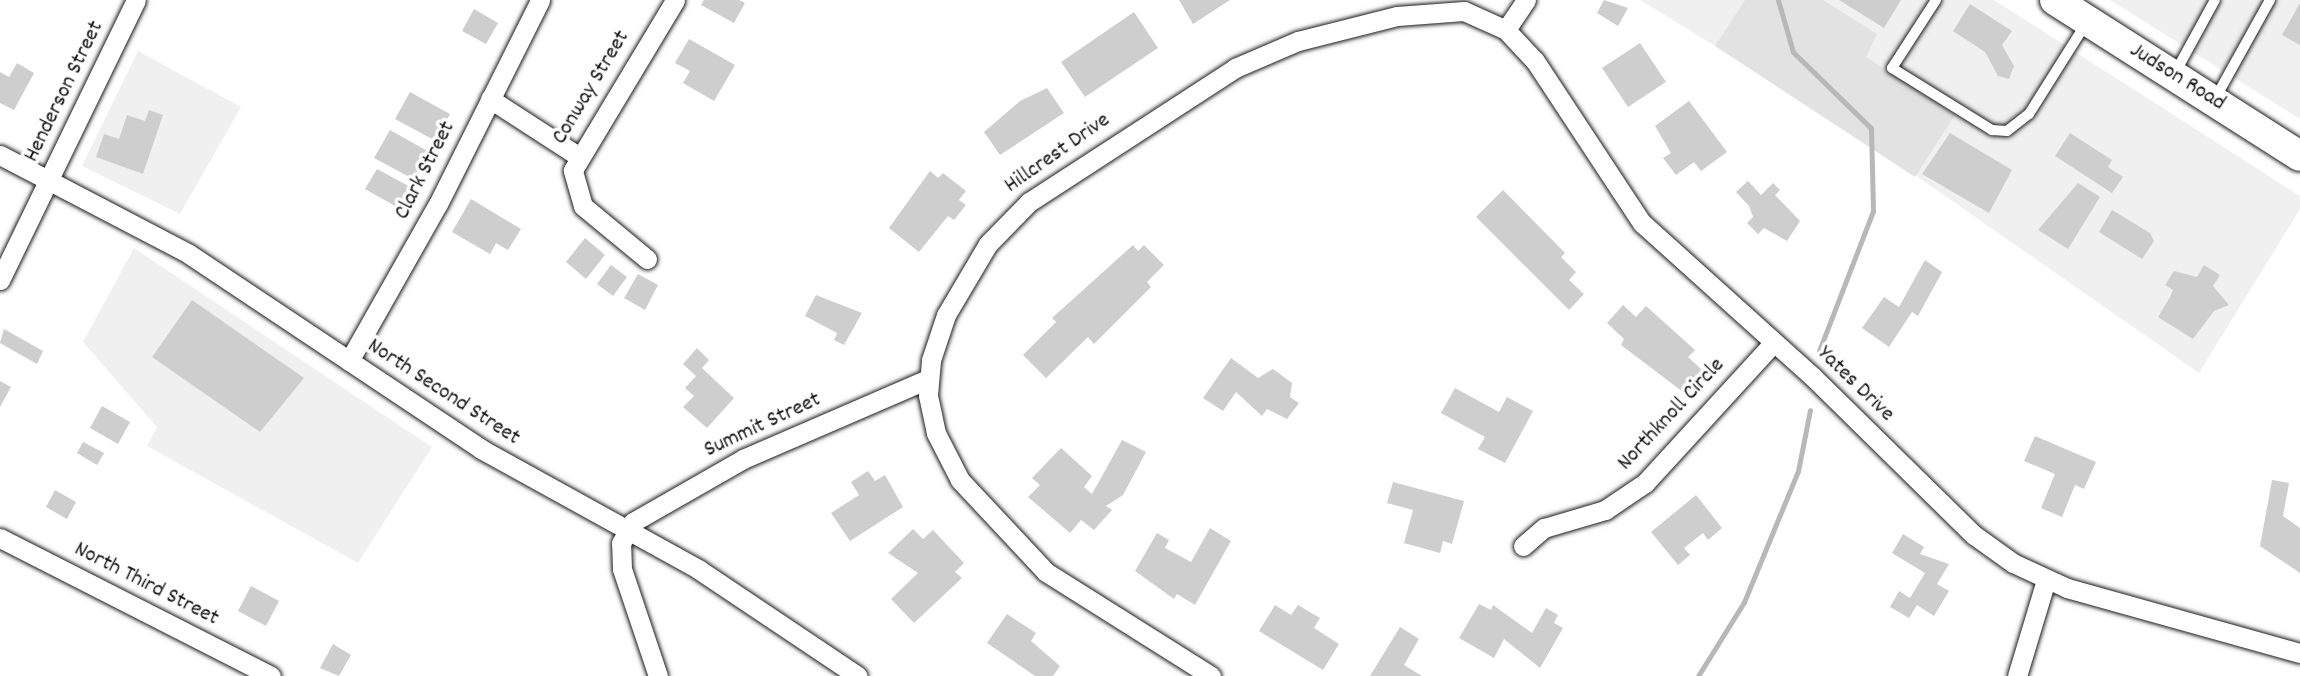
<!DOCTYPE html>
<style>
body{margin:0}
#map{position:relative;width:2300px;height:676px;overflow:hidden;background:#fff;font-family:Dekko,sans-serif}
div>[style]{position:absolute}
.built>*{inset:0;background:#f0f0f0}
.green>*{inset:0;background:#e2e2e2}
.stream>*{height:5px;margin:-2.5px;padding:0 2.5px;transform-origin:2.5px;border-radius:2.5px;background:#b8b8b8}
.building>*{inset:0;background:#cecece}
.roads{filter:drop-shadow(0 0 2px #1c1c1c) drop-shadow(0 0 2px #1c1c1c)}
.lane>*{height:10px;margin:-5px;padding:0 5px;transform-origin:5px;border-radius:5px;background:#fff}
.street>*{height:19px;margin:-9.5px;padding:0 9.5px;transform-origin:9.5px;border-radius:9.5px;background:#fff}
.primary>*{height:30px;margin:-15px;padding:0 15px;transform-origin:15px;border-radius:15px;background:#fff}
span{translate:-50% -50%;white-space:nowrap;text-align:center;line-height:1.15;-webkit-text-stroke:7px #fff;paint-order:stroke}
.street-label{font-size:23px;color:#1c1c1c}
</style>
<div id="map">
<div class="built">
<i style="clip-path:polygon(1640px 0,1994px 0,2300px 196px,2300px 209px,2199px 373px,1836px 120px)"></i>
<i style="clip-path:polygon(2110px 0,2300px 0,2300px 119px)"></i>
<i style="clip-path:polygon(138px 51px,241px 107px,180px 214px,82px 166px)"></i>
<i style="clip-path:polygon(134px 248px,432px 447px,358px 563px,147px 446px,157px 427px,83px 342px)"></i>
</div>
<div class="green">
<i style="clip-path:polygon(1745px 0,1823px 0,1877px 34px,1866px 57px,1955px 115px,1915px 177px,1715px 46px)"></i>
</div>
<div class="stream">
<i style="left:1778px;top:0;width:54px;rotate:73.9deg"></i>
<i style="left:1793px;top:52px;width:109px;rotate:44.3deg"></i>
<i style="left:1871px;top:128px;width:83px;rotate:88.6deg"></i>
<i style="left:1873px;top:211px;width:150px;rotate:111.1deg"></i>
<i style="left:1698px;top:676px;width:87px;rotate:-58.1deg"></i>
<i style="left:1744px;top:602px;width:142px;rotate:-67.6deg"></i>
<i style="left:1798px;top:471px;width:62px;rotate:-78.9deg"></i>
</div>
<div class="building">
<i style="clip-path:polygon(704px 0,739px 0,745px 3px,734px 23px,701px 5px)"></i>
<i style="clip-path:polygon(1179px 0,1230px 0,1193px 24px)"></i>
<i style="clip-path:polygon(1604px 0,1628px 8px,1618px 26px,1597px 13px)"></i>
<i style="clip-path:polygon(1839px 0,1901px 0,1884px 28px)"></i>
<i style="clip-path:polygon(2300px 3px,2300px 45px,2282px 35px)"></i>
<i style="clip-path:polygon(1970px 4px,2012px 31px,2002px 45px,2014px 66px,2009px 79px,1998px 76px,1985px 52px,1953px 31px)"></i>
<i style="clip-path:polygon(474px 9px,498px 23px,486px 44px,462px 31px)"></i>
<i style="clip-path:polygon(1134px 12px,1158px 48px,1085px 97px,1061px 62px)"></i>
<i style="clip-path:polygon(689px 39px,735px 65px,714px 101px,683px 83px,690px 71px,675px 63px)"></i>
<i style="clip-path:polygon(1640px 43px,1666px 82px,1628px 107px,1602px 68px)"></i>
<i style="clip-path:polygon(17px 63px,34px 73px,14px 110px,0 103px,0 72px,9px 77px)"></i>
<i style="clip-path:polygon(1047px 88px,1064px 113px,1000px 155px,984px 132px,1020px 101px)"></i>
<i style="clip-path:polygon(410px 92px,450px 114px,436px 141px,395px 119px)"></i>
<i style="clip-path:polygon(1689px 101px,1727px 152px,1701px 171px,1694px 162px,1676px 175px,1663px 158px,1671px 153px,1655px 126px)"></i>
<i style="clip-path:polygon(149px 110px,163px 115px,143px 174px,96px 157px,104px 134px,119px 139px,127px 115px,145px 121px)"></i>
<i style="clip-path:polygon(390px 130px,431px 153px,415px 180px,374px 158px)"></i>
<i style="clip-path:polygon(1950px 133px,2012px 170px,1989px 213px,1922px 174px)"></i>
<i style="clip-path:polygon(2070px 133px,2112px 160px,2108px 167px,2123px 177px,2112px 193px,2055px 156px)"></i>
<i style="clip-path:polygon(377px 169px,416px 190px,404px 211px,365px 189px)"></i>
<i style="clip-path:polygon(930px 171px,938px 178px,943px 173px,966px 191px,959px 200px,966px 205px,954px 220px,948px 216px,919px 252px,889px 228px)"></i>
<i style="clip-path:polygon(1748px 181px,1761px 195px,1773px 183px,1780px 190px,1775px 195px,1800px 221px,1787px 241px,1764px 228px,1758px 234px,1747px 223px,1753px 217px,1749px 206px,1736px 192px)"></i>
<i style="clip-path:polygon(2078px 183px,2100px 197px,2068px 249px,2038px 230px)"></i>
<i style="clip-path:polygon(1503px 190px,1565px 253px,1561px 257px,1576px 272px,1569px 280px,1584px 294px,1569px 310px,1476px 217px)"></i>
<i style="clip-path:polygon(471px 199px,521px 229px,508px 250px,496px 243px,490px 254px,452px 232px)"></i>
<i style="clip-path:polygon(2112px 210px,2150px 233px,2154px 241px,2142px 259px,2099px 232px)"></i>
<i style="clip-path:polygon(585px 238px,605px 255px,586px 279px,566px 262px)"></i>
<i style="clip-path:polygon(1133px 245px,1138px 251px,1144px 245px,1164px 265px,1147px 282px,1151px 287px,1094px 344px,1088px 337px,1046px 378px,1023px 355px,1056px 322px,1052px 318px)"></i>
<i style="clip-path:polygon(1925px 260px,1942px 272px,1918px 316px,1912px 312px,1889px 347px,1862px 328px,1884px 297px,1899px 307px)"></i>
<i style="clip-path:polygon(611px 265px,627px 277px,613px 296px,597px 284px)"></i>
<i style="clip-path:polygon(2204px 265px,2220px 275px,2213px 286px,2229px 305px,2214px 311px,2193px 339px,2158px 317px,2170px 297px,2173px 290px,2165px 285px,2174px 271px,2197px 277px)"></i>
<i style="clip-path:polygon(638px 274px,658px 285px,645px 310px,624px 298px)"></i>
<i style="clip-path:polygon(816px 295px,862px 313px,844px 345px,834px 340px,837px 333px,805px 316px)"></i>
<i style="clip-path:polygon(192px 300px,304px 378px,260px 432px,152px 357px)"></i>
<i style="clip-path:polygon(1623px 305px,1636px 317px,1646px 306px,1695px 350px,1688px 357px,1702px 370px,1683px 392px,1621px 345px,1624px 339px,1607px 323px)"></i>
<i style="clip-path:polygon(4px 329px,43px 351px,37px 364px,0 343px)"></i>
<i style="clip-path:polygon(697px 348px,709px 360px,702px 368px,734px 398px,707px 428px,683px 407px,694px 396px,685px 388px,696px 376px,683px 364px)"></i>
<i style="clip-path:polygon(1231px 358px,1258px 378px,1273px 369px,1292px 383px,1290px 397px,1299px 403px,1287px 419px,1267px 409px,1262px 416px,1236px 392px,1223px 411px,1203px 398px)"></i>
<i style="clip-path:polygon(0 381px,11px 387px,0 407px)"></i>
<i style="clip-path:polygon(1455px 388px,1499px 412px,1507px 397px,1533px 411px,1505px 463px,1478px 449px,1485px 437px,1441px 413px)"></i>
<i style="clip-path:polygon(102px 406px,130px 422px,118px 444px,90px 428px)"></i>
<i style="clip-path:polygon(2035px 436px,2096px 462px,2084px 489px,2075px 485px,2062px 517px,2041px 508px,2055px 474px,2024px 461px)"></i>
<i style="clip-path:polygon(1122px 440px,1146px 452px,1123px 495px,1106px 506px,1112px 510px,1094px 530px,1081px 520px,1070px 533px,1028px 497px,1040px 485px,1032px 478px,1061px 448px,1092px 476px,1084px 487px,1092px 494px)"></i>
<i style="clip-path:polygon(83px 442px,104px 453px,97px 465px,77px 453px)"></i>
<i style="clip-path:polygon(868px 471px,875px 481px,885px 475px,903px 507px,850px 541px,831px 513px,859px 495px,851px 482px)"></i>
<i style="clip-path:polygon(2272px 480px,2289px 483px,2283px 516px,2300px 528px,2300px 573px,2260px 546px)"></i>
<i style="clip-path:polygon(1393px 482px,1464px 501px,1452px 544px,1443px 541px,1440px 553px,1404px 543px,1413px 510px,1387px 503px)"></i>
<i style="clip-path:polygon(55px 490px,76px 502px,67px 519px,46px 507px)"></i>
<i style="clip-path:polygon(1696px 495px,1722px 528px,1708px 540px,1703px 533px,1684px 548px,1690px 555px,1678px 565px,1651px 532px)"></i>
<i style="clip-path:polygon(1210px 528px,1231px 541px,1195px 605px,1177px 594px,1174px 599px,1135px 571px,1157px 533px,1169px 540px,1165px 548px,1191px 562px)"></i>
<i style="clip-path:polygon(913px 529px,923px 539px,933px 530px,964px 563px,955px 572px,962px 578px,914px 623px,891px 599px,918px 573px,888px 553px)"></i>
<i style="clip-path:polygon(1903px 534px,1924px 547px,1920px 554px,1949px 564px,1937px 584px,1949px 591px,1934px 616px,1917px 605px,1909px 618px,1890px 607px,1899px 591px,1910px 598px,1925px 573px,1892px 553px)"></i>
<i style="clip-path:polygon(251px 586px,279px 601px,266px 626px,238px 611px)"></i>
<i style="clip-path:polygon(1479px 604px,1491px 610px,1493px 605px,1532px 633px,1546px 608px,1558px 615px,1554px 623px,1563px 628px,1540px 668px,1504px 639px,1494px 658px,1459px 638px)"></i>
<i style="clip-path:polygon(1275px 605px,1291px 615px,1298px 605px,1320px 618px,1314px 628px,1339px 644px,1323px 670px,1259px 631px)"></i>
<i style="clip-path:polygon(1007px 614px,1036px 633px,1031px 641px,1060px 666px,1053px 676px,1035px 676px,987px 643px)"></i>
<i style="clip-path:polygon(1400px 627px,1419px 639px,1404px 665px,1422px 676px,1370px 676px)"></i>
<i style="clip-path:polygon(333px 644px,351px 655px,339px 676px,320px 668px)"></i>
</div>
<div class="roads">
<div class="lane">
<i style="left:1936px;top:0;width:81px;rotate:122.9deg"></i>
<i style="left:1892px;top:68px;width:118px;rotate:31.8deg"></i>
<i style="left:1992px;top:130px;width:15px;rotate:4deg"></i>
<i style="left:2007px;top:131px;width:28px;rotate:-38deg"></i>
<i style="left:2029px;top:114px;width:105px;rotate:-57.8deg"></i>
<i style="left:2175px;top:73px;width:83px;rotate:-61.3deg"></i>
<i style="left:2216px;top:97px;width:111px;rotate:-60.9deg"></i>
</div>
<div class="street">
<i style="left:1526px;top:0;width:36px;rotate:124deg"></i>
<i style="left:1506px;top:30px;width:42px;rotate:46.9deg"></i>
<i style="left:1535px;top:61px;width:194px;rotate:56.6deg"></i>
<i style="left:1642px;top:223px;width:229px;rotate:42deg"></i>
<i style="left:1812px;top:376px;width:227px;rotate:44.5deg"></i>
<i style="left:1974px;top:535px;width:48px;rotate:35.7deg"></i>
<i style="left:2013px;top:563px;width:60px;rotate:24.8deg"></i>
<i style="left:2067px;top:588px;width:242px;rotate:15.6deg"></i>
<i style="left:490px;top:99px;width:105px;rotate:32.9deg"></i>
<i style="left:0;top:155px;width:213px;rotate:27.6deg"></i>
<i style="left:189px;top:254px;width:351px;rotate:33.7deg"></i>
<i style="left:481px;top:449px;width:248px;rotate:28.9deg"></i>
<i style="left:698px;top:569px;width:192px;rotate:33.8deg"></i>
<i style="left:647px;top:259px;width:83px;rotate:-140.4deg"></i>
<i style="left:583px;top:206px;width:37px;rotate:-106deg"></i>
<i style="left:573px;top:170px;width:198px;rotate:-59deg"></i>
<i style="left:0;top:280px;width:311px;rotate:-64.1deg"></i>
<i style="left:349px;top:361px;width:180px;rotate:-60.5deg"></i>
<i style="left:438px;top:204px;width:228px;rotate:-63.4deg"></i>
<i style="left:0;top:538px;width:304px;rotate:27deg"></i>
<i style="left:1523px;top:546px;width:28px;rotate:-41deg"></i>
<i style="left:1544px;top:528px;width:64px;rotate:-16.4deg"></i>
<i style="left:1605px;top:510px;width:48px;rotate:-34deg"></i>
<i style="left:1645px;top:483px;width:191px;rotate:-47.5deg"></i>
<i style="left:658px;top:676px;width:113px;rotate:-108.6deg"></i>
<i style="left:622px;top:569px;width:26px;rotate:-92deg"></i>
<i style="left:621px;top:543px;width:24px;rotate:-60deg"></i>
<i style="left:633px;top:522px;width:127px;rotate:-29.8deg"></i>
<i style="left:743px;top:459px;width:202px;rotate:-23.4deg"></i>
<i style="left:1211px;top:676px;width:195px;rotate:-147.8deg"></i>
<i style="left:1046px;top:572px;width:126px;rotate:-133.1deg"></i>
<i style="left:960px;top:480px;width:53px;rotate:-117.1deg"></i>
<i style="left:936px;top:433px;width:39px;rotate:-102deg"></i>
<i style="left:928px;top:395px;width:35px;rotate:-85deg"></i>
<i style="left:931px;top:360px;width:47px;rotate:-71.6deg"></i>
<i style="left:946px;top:315px;width:82px;rotate:-59.4deg"></i>
<i style="left:988px;top:244px;width:59px;rotate:-45.7deg"></i>
<i style="left:1029px;top:202px;width:246px;rotate:-33deg"></i>
<i style="left:1235px;top:68px;width:69px;rotate:-23.2deg"></i>
<i style="left:1298px;top:41px;width:102px;rotate:-14.2deg"></i>
<i style="left:1397px;top:16px;width:67px;rotate:-4.3deg"></i>
<i style="left:1464px;top:11px;width:46px;rotate:24.3deg"></i>
<i style="left:2017px;top:676px;width:100px;rotate:-73.2deg"></i>
</div>
<div class="primary">
<i style="left:2055px;top:0;width:290px;rotate:32.5deg"></i>
</div>
</div>
<div class="street-label">
<span style="left:2177px;top:78px;rotate:32deg">Judson Road</span>
<span style="left:592px;top:88px;rotate:-59deg">Conway Street</span>
<span style="left:65px;top:92px;rotate:-64deg">Henderson Street</span>
<span style="left:1058px;top:154px;rotate:-35deg">Hillcrest Drive</span>
<span style="left:426px;top:171px;rotate:-63deg">Clark Street</span>
<span style="left:1855px;top:385px;rotate:44deg">Yates Drive</span>
<span style="left:443px;top:393px;rotate:33deg">North Second Street</span>
<span style="left:1672px;top:415px;rotate:-47deg">Northknoll Circle</span>
<span style="left:763px;top:426px;rotate:-25deg">Summit Street</span>
<span style="left:146px;top:585px;rotate:27deg">North Third Street</span>
</div>
</div>
